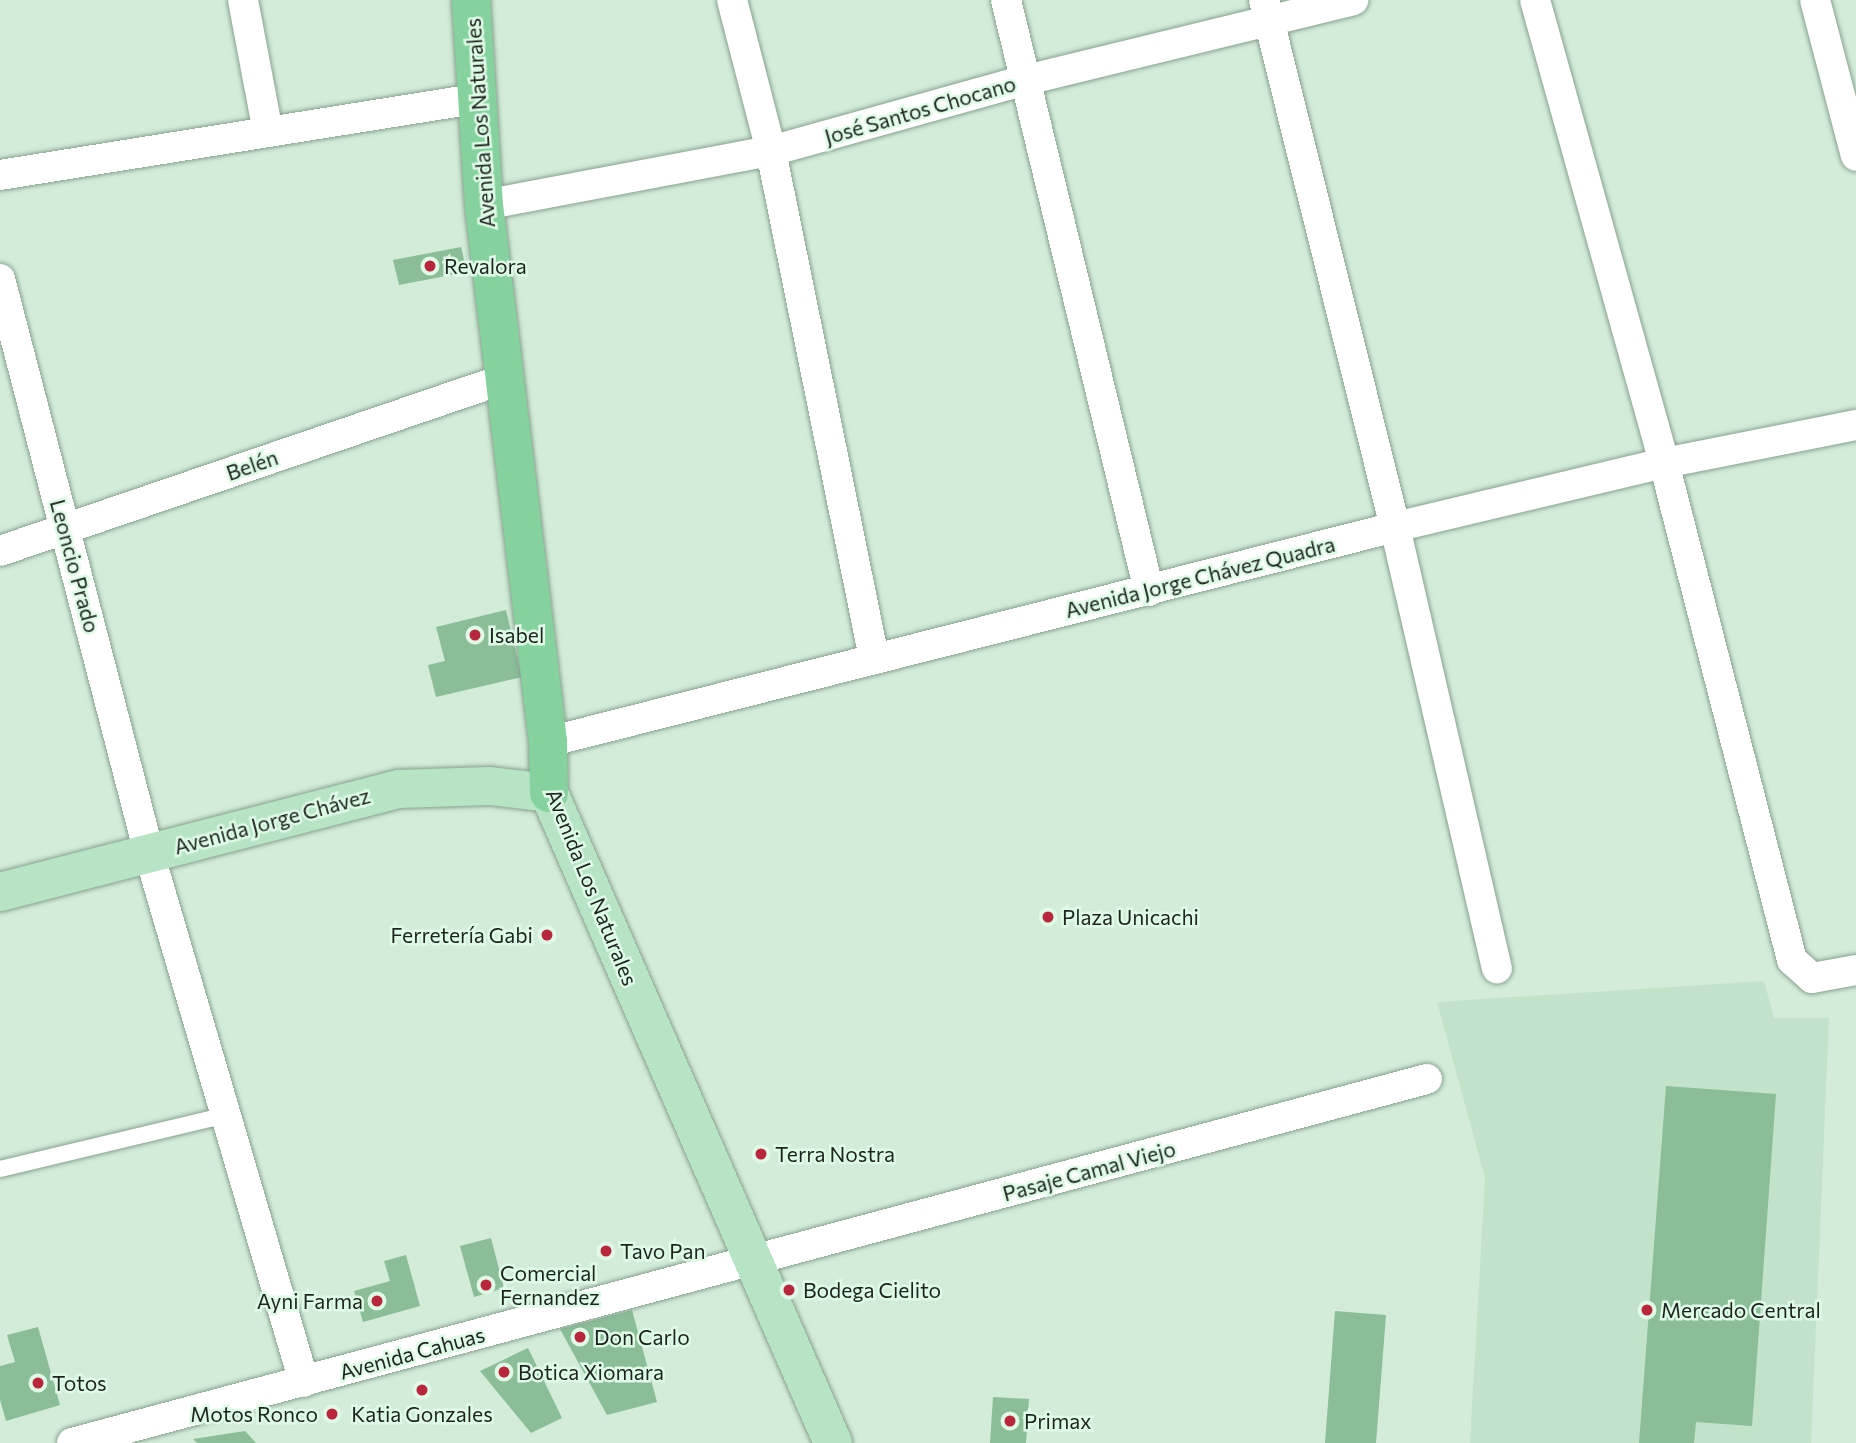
<!DOCTYPE html>
<meta charset="utf-8">
<style>
body{margin:0}
#map{position:relative;width:1856px;height:1443px;overflow:hidden;background:#d2ecd9;font-family:Commissioner,sans-serif}
div>[style]{position:absolute}
.built>*{inset:0;background:#c2e2c9}
.building>*{inset:0;background:#8abd98}
.roads{filter:drop-shadow(0 0 2px #89a18f) drop-shadow(0 0 2px #89a18f)}
.lane>*{height:16px;margin:-8px;padding:0 8px;transform-origin:8px;border-radius:8px;background:#fff}
.street>*{height:30px;margin:-15px;padding:0 15px;transform-origin:15px;border-radius:15px;background:#fff}
.primary>*{height:38px;margin:-19px;padding:0 19px;transform-origin:19px;border-radius:19px;background:#b6e4c5}
.highway>*{height:38px;margin:-19px;padding:0 19px;transform-origin:19px;border-radius:19px;background:#86d29e}
.dots>*{width:19px;height:19px;translate:-50% -50%;box-sizing:border-box;border:4px solid #dffae6;border-radius:50%}
span{translate:-50% -50%;white-space:nowrap;text-align:center;line-height:1.15;-webkit-text-stroke:5px #dffae6;paint-order:stroke}
.street-label{font-size:21px;color:#1b241d}
.poi-label{font-size:21px;color:#1b241d}
.left{translate:0 -50%;text-align:left}
.right{translate:-100% -50%;text-align:right}
</style>
<div id="map">
<div class="built">
<i style="clip-path:polygon(1764px 981px,1774px 1018px,1829px 1018px,1811px 1443px,1470px 1443px,1485px 1178px,1437px 1002px)"></i>
</div>
<div class="building">
<i style="clip-path:polygon(461px 247px,467px 272px,399px 285px,393px 260px)"></i>
<i style="clip-path:polygon(506px 610px,522px 677px,436px 697px,428px 665px,445px 661px,436px 627px)"></i>
<i style="clip-path:polygon(1666px 1086px,1776px 1094px,1752px 1426px,1696px 1422px,1694px 1443px,1639px 1443px)"></i>
<i style="clip-path:polygon(491px 1238px,504px 1288px,474px 1297px,460px 1246px)"></i>
<i style="clip-path:polygon(406px 1255px,420px 1306px,363px 1322px,354px 1291px,390px 1281px,384px 1261px)"></i>
<i style="clip-path:polygon(632px 1310px,657px 1402px,607px 1415px,560px 1329px)"></i>
<i style="clip-path:polygon(1335px 1311px,1386px 1315px,1376px 1443px,1325px 1443px)"></i>
<i style="clip-path:polygon(38px 1327px,60px 1405px,6px 1421px,0 1400px,0 1366px,15px 1362px,7px 1335px)"></i>
<i style="clip-path:polygon(528px 1348px,562px 1418px,531px 1433px,480px 1371px)"></i>
<i style="clip-path:polygon(993px 1397px,1029px 1399px,1026px 1443px,990px 1443px)"></i>
<i style="clip-path:polygon(245px 1431px,256px 1443px,197px 1443px,193px 1439px)"></i>
</div>
<div class="roads">
<div class="lane">
<i style="left:0;top:1169px;width:229px;rotate:-13.4deg"></i>
</div>
<div class="street">
<i style="left:243px;top:0;width:134px;rotate:79.3deg"></i>
<i style="left:732px;top:0;width:156px;rotate:75.5deg"></i>
<i style="left:771px;top:151px;width:517px;rotate:78.52deg"></i>
<i style="left:1006px;top:0;width:608px;rotate:76.4deg"></i>
<i style="left:1264px;top:0;width:543px;rotate:76.04deg"></i>
<i style="left:1395px;top:527px;width:453px;rotate:77deg"></i>
<i style="left:1535px;top:0;width:481px;rotate:74.4deg"></i>
<i style="left:1664px;top:463px;width:513px;rotate:75.56deg"></i>
<i style="left:1792px;top:960px;width:27px;rotate:42deg"></i>
<i style="left:1812px;top:978px;width:45px;rotate:-10.3deg"></i>
<i style="left:1815px;top:0;width:161px;rotate:75.3deg"></i>
<i style="left:0;top:175px;width:483px;rotate:-9.1deg"></i>
<i style="left:484px;top:205px;width:292px;rotate:-10.7deg"></i>
<i style="left:771px;top:151px;width:265px;rotate:-15.6deg"></i>
<i style="left:1026px;top:80px;width:337px;rotate:-13.7deg"></i>
<i style="left:0;top:279px;width:593px;rotate:75.45deg"></i>
<i style="left:149px;top:853px;width:551px;rotate:73.67deg"></i>
<i style="left:0;top:551px;width:533px;rotate:-18.84deg"></i>
<i style="left:548px;top:742px;width:874px;rotate:-14.24deg"></i>
<i style="left:1395px;top:527px;width:277px;rotate:-13.4deg"></i>
<i style="left:1664px;top:463px;width:196px;rotate:-11.2deg"></i>
<i style="left:72px;top:1443px;width:1403px;rotate:-15.04deg"></i>
</div>
<div class="primary">
<i style="left:0;top:892px;width:412px;rotate:-14.5deg"></i>
<i style="left:399px;top:789px;width:91px;rotate:-1.9deg"></i>
<i style="left:490px;top:786px;width:59px;rotate:6.8deg"></i>
<i style="left:549px;top:793px;width:709px;rotate:66.4deg"></i>
</div>
<div class="highway">
<i style="left:471px;top:0;width:205px;rotate:86.4deg"></i>
<i style="left:484px;top:205px;width:541px;rotate:83.2deg"></i>
<i style="left:548px;top:742px;width:51px;rotate:88.9deg"></i>
</div>
</div>
<div class="dots">
<i style="left:430px;top:266px;background:#b8273b"></i>
<i style="left:475px;top:635px;background:#b8273b"></i>
<i style="left:1048px;top:917px;background:#b8273b"></i>
<i style="left:547px;top:935px;background:#b8273b"></i>
<i style="left:761px;top:1154px;background:#b8273b"></i>
<i style="left:606px;top:1251px;background:#b8273b"></i>
<i style="left:486px;top:1285px;background:#b8273b"></i>
<i style="left:789px;top:1290px;background:#b8273b"></i>
<i style="left:377px;top:1301px;background:#b8273b"></i>
<i style="left:1647px;top:1310px;background:#b8273b"></i>
<i style="left:580px;top:1337px;background:#b8273b"></i>
<i style="left:504px;top:1372px;background:#b8273b"></i>
<i style="left:38px;top:1383px;background:#b8273b"></i>
<i style="left:422px;top:1390px;background:#b8273b"></i>
<i style="left:332px;top:1414px;background:#b8273b"></i>
<i style="left:1010px;top:1421px;background:#b8273b"></i>
</div>
<div class="street-label">
<span style="left:920px;top:110px;rotate:-16deg">José Santos Chocano</span>
<span style="left:480px;top:123px;rotate:-94deg">Avenida Los Naturales</span>
<span style="left:252px;top:465px;rotate:-19deg">Belén</span>
<span style="left:75px;top:566px;rotate:75deg">Leoncio Prado</span>
<span style="left:1200px;top:577px;rotate:-14deg">Avenida Jorge Chávez Quadra</span>
<span style="left:272px;top:821px;rotate:-15deg">Avenida Jorge Chávez</span>
<span style="left:592px;top:887px;rotate:68deg">Avenida Los Naturales</span>
<span style="left:1089px;top:1171px;rotate:-15deg">Pasaje Camal Viejo</span>
<span style="left:412px;top:1353px;rotate:-15deg">Avenida Cahuas</span>
</div>
<div class="poi-label">
<span class="left" style="left:444px;top:266px">Revalora</span>
<span class="left" style="left:489px;top:635px">Isabel</span>
<span class="left" style="left:1062px;top:917px">Plaza Unicachi</span>
<span class="right" style="left:533px;top:935px">Ferretería Gabi</span>
<span class="left" style="left:775px;top:1154px">Terra Nostra</span>
<span class="left" style="left:620px;top:1251px">Tavo Pan</span>
<span class="left" style="left:500px;top:1285px">Comercial<br>Fernandez</span>
<span class="left" style="left:803px;top:1290px">Bodega Cielito</span>
<span class="right" style="left:363px;top:1301px">Ayni Farma</span>
<span class="left" style="left:1661px;top:1310px">Mercado Central</span>
<span class="left" style="left:594px;top:1337px">Don Carlo</span>
<span class="left" style="left:518px;top:1372px">Botica Xiomara</span>
<span class="left" style="left:52px;top:1383px">Totos</span>
<span class="right" style="left:318px;top:1414px">Motos Ronco</span>
<span style="left:422px;top:1414px">Katia Gonzales</span>
<span class="left" style="left:1024px;top:1421px">Primax</span>
</div>
</div>
